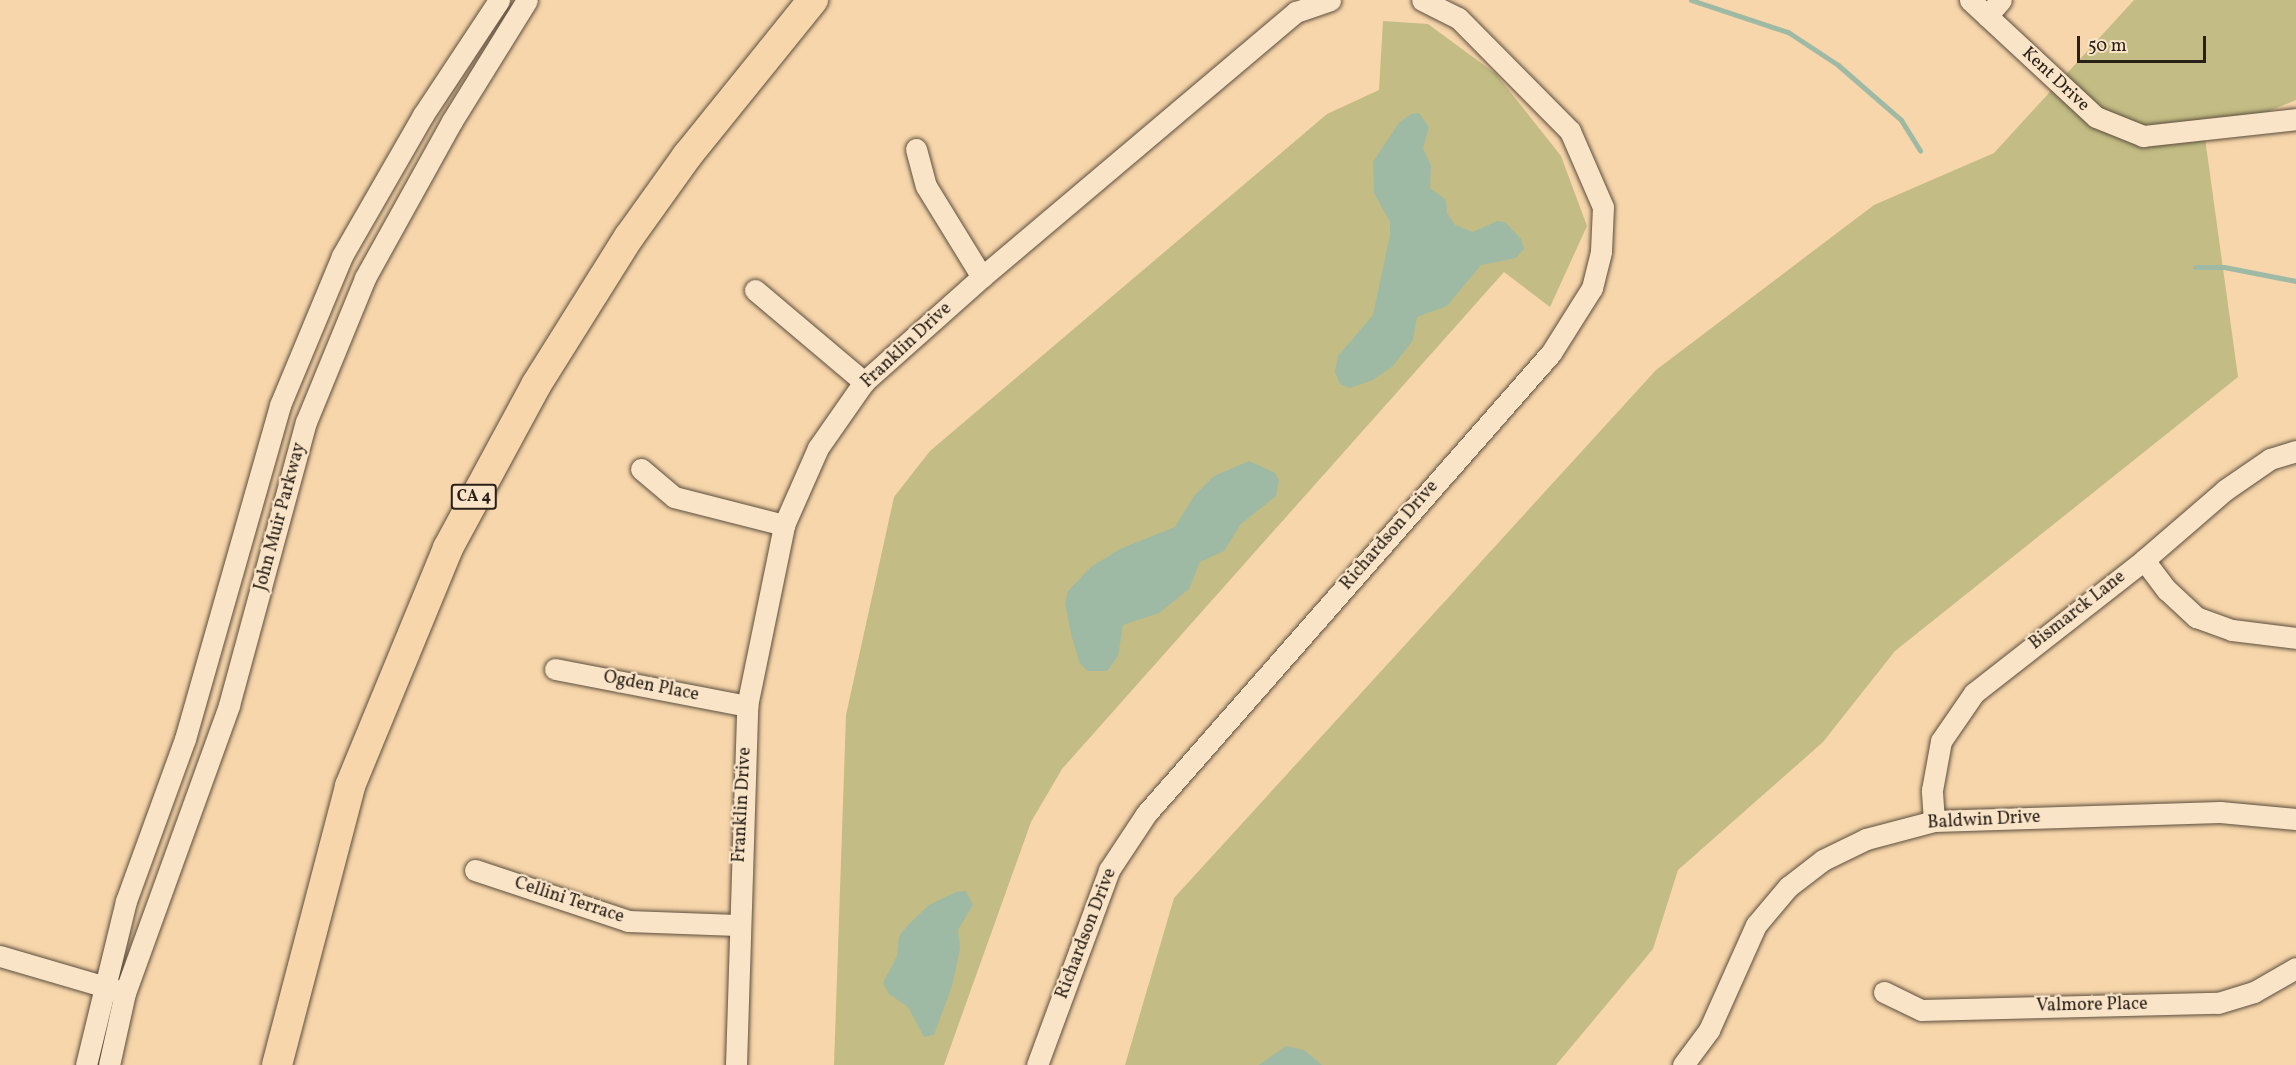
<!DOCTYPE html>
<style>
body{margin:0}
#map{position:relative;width:2296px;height:1065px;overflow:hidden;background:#f7d6ab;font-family:Vollkorn,serif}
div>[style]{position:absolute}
.green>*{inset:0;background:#c3bc84}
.water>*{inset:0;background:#9ebaa4}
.stream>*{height:5px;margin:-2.5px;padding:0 2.5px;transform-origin:2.5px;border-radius:2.5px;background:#9ebaa4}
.roads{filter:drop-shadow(0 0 2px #5c4e3d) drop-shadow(0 0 2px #5c4e3d)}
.minor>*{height:21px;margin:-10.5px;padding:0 10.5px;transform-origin:10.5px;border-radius:10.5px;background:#fae4c8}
.highway>*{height:30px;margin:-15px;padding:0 15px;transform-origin:15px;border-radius:15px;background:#f7d6ab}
span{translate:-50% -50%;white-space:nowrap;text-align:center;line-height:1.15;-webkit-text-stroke:4.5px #fae4c8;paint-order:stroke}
.shield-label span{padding:2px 4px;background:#fae4c8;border:2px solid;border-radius:4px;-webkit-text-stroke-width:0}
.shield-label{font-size:16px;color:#292018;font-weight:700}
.street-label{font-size:18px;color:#292018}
.scale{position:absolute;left:2077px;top:36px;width:129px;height:27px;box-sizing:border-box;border:3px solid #292018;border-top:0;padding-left:8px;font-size:18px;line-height:21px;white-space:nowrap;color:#292018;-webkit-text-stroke:4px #fae4c8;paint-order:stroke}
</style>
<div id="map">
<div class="green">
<i style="clip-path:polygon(2134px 0,2296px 0,2296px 100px,2205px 138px,2238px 377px,1895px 651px,1823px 742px,1678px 870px,1653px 949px,1556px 1065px,1125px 1065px,1174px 898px,1656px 370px,1874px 205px,1994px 153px)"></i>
<i style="clip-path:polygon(1383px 21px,1428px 24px,1496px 74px,1561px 156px,1587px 226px,1550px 307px,1504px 272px,1062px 769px,1031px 822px,944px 1065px,834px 1065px,846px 715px,894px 497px,930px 451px,1327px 114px,1379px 90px)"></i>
</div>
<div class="water">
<i style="clip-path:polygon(1419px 113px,1429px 127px,1423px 148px,1431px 166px,1430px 188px,1446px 200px,1447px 213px,1455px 225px,1473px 232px,1497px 221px,1505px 222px,1521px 239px,1524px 249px,1516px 258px,1481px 265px,1447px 306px,1417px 317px,1413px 340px,1393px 366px,1373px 380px,1350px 388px,1340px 384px,1335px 372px,1338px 356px,1373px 315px,1390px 235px,1390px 222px,1374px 193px,1373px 162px,1399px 123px,1411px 114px)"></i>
<i style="clip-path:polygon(1249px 461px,1275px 473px,1279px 481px,1276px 496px,1241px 524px,1224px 551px,1200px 562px,1189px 589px,1159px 613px,1123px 625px,1118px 656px,1107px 671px,1088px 671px,1080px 664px,1071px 634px,1065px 603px,1068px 591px,1091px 567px,1120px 549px,1175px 527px,1194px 496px,1214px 476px)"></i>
<i style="clip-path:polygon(966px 891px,973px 905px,958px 930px,960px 949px,952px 986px,934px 1035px,924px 1037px,908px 1007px,889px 994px,883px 983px,897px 956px,899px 936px,908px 925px,929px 905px,956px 892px)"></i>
<i style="clip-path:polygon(1286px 1046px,1304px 1050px,1322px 1065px,1259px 1065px)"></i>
</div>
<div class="stream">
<i style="left:1691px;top:0;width:102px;rotate:18.3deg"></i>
<i style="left:1788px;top:32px;width:60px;rotate:33.4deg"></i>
<i style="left:1838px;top:65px;width:84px;rotate:41.1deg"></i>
<i style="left:1901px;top:120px;width:36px;rotate:58deg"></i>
<i style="left:2195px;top:267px;width:29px"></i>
<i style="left:2224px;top:267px;width:73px;rotate:11deg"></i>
</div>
<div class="roads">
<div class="minor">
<i style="left:1970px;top:0;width:172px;rotate:42.9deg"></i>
<i style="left:2096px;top:117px;width:51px;rotate:22deg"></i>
<i style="left:2143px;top:136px;width:154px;rotate:-6.3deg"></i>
<i style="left:1987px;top:16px;width:21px;rotate:-49deg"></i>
<i style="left:916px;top:149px;width:38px;rotate:75deg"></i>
<i style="left:926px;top:186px;width:107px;rotate:58.4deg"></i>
<i style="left:755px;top:290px;width:143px;rotate:40.2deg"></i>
<i style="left:641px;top:469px;width:43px;rotate:40.3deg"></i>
<i style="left:674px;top:497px;width:114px;rotate:14.3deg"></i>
<i style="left:2144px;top:560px;width:38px;rotate:53deg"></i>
<i style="left:2167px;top:590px;width:40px;rotate:43deg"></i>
<i style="left:2196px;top:617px;width:38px;rotate:20deg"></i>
<i style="left:2232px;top:630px;width:64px;rotate:7.1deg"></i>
<i style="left:555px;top:669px;width:196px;rotate:10.9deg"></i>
<i style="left:1934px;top:821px;width:31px;rotate:-94deg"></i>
<i style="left:1932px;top:790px;width:50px;rotate:-79.6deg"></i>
<i style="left:1941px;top:741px;width:58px;rotate:-55.5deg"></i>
<i style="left:1974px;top:693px;width:216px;rotate:-38deg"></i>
<i style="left:2144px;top:560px;width:107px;rotate:-40.8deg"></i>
<i style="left:2225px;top:490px;width:55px;rotate:-34.6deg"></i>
<i style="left:2270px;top:459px;width:27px;rotate:-17deg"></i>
<i style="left:475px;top:870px;width:161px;rotate:18.4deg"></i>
<i style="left:628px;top:921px;width:109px;rotate:2.1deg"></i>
<i style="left:0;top:956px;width:121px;rotate:16.3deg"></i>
<i style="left:1884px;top:992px;width:41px;rotate:25.9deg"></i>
<i style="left:1921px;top:1010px;width:297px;rotate:-1.4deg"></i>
<i style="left:2218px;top:1003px;width:38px;rotate:-17deg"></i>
<i style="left:2254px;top:992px;width:48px;rotate:-29.7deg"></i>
<i style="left:86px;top:1065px;width:169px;rotate:-76.3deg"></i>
<i style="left:126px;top:901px;width:172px;rotate:-70deg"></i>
<i style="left:185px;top:739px;width:347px;rotate:-74.1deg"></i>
<i style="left:280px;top:405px;width:161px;rotate:-67.4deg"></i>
<i style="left:342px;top:256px;width:163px;rotate:-60.1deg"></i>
<i style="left:423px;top:115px;width:138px;rotate:-56.5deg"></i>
<i style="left:109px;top:1065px;width:74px;rotate:-77.5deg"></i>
<i style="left:125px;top:993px;width:306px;rotate:-70.1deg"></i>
<i style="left:229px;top:705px;width:293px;rotate:-74.8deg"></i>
<i style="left:306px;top:422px;width:156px;rotate:-67.7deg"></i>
<i style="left:365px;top:278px;width:179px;rotate:-61deg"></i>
<i style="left:452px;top:121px;width:142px;rotate:-58.2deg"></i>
<i style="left:736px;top:1065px;width:359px;rotate:-88.2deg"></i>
<i style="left:747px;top:706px;width:185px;rotate:-78.4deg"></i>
<i style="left:784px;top:525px;width:84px;rotate:-66.2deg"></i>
<i style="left:818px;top:448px;width:80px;rotate:-55.1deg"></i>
<i style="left:864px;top:382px;width:158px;rotate:-41.7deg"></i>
<i style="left:982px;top:277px;width:411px;rotate:-40.2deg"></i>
<i style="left:1296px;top:12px;width:36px;rotate:-19deg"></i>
<i style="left:1037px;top:1065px;width:208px;rotate:-69.7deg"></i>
<i style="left:1109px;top:870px;width:67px;rotate:-56.5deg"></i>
<i style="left:1146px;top:814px;width:614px;rotate:-48.7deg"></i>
<i style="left:1551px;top:353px;width:77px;rotate:-57.8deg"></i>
<i style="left:1592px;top:288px;width:38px;rotate:-76deg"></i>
<i style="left:1601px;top:251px;width:44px;rotate:-87.4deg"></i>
<i style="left:1603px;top:207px;width:83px;rotate:-113.5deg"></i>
<i style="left:1570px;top:131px;width:159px;rotate:-134.7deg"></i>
<i style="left:1458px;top:18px;width:40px;rotate:-153.4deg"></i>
<i style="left:1683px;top:1065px;width:44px;rotate:-53.4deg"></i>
<i style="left:1709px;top:1030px;width:115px;rotate:-65.9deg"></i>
<i style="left:1756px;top:925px;width:50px;rotate:-49.9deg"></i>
<i style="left:1788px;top:887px;width:44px;rotate:-37.6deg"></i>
<i style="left:1823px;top:860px;width:48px;rotate:-26deg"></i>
<i style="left:1866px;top:839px;width:70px;rotate:-14.8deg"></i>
<i style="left:1934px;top:821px;width:286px;rotate:-1.8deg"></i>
<i style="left:2220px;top:812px;width:76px;rotate:5.3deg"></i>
</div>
<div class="highway">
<i style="left:277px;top:1065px;width:288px;rotate:-75.3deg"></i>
<i style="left:350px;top:786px;width:257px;rotate:-67.6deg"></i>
<i style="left:448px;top:548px;width:185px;rotate:-61.6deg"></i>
<i style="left:536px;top:385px;width:175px;rotate:-57.9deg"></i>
<i style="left:629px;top:237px;width:100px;rotate:-54.4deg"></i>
<i style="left:687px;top:156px;width:201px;rotate:-51.1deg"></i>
</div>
</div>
<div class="shield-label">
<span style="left:474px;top:497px">CA 4</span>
</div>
<div class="street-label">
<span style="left:2055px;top:80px;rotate:43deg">Kent Drive</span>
<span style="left:907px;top:346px;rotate:-43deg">Franklin Drive</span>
<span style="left:281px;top:517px;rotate:-75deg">John Muir Parkway</span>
<span style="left:1390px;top:536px;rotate:-49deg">Richardson Drive</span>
<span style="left:2078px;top:611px;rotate:-38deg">Bismarck Lane</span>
<span style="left:651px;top:687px;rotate:11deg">Ogden Place</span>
<span style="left:743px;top:805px;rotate:-87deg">Franklin Drive</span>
<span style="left:1984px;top:821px;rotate:-3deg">Baldwin Drive</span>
<span style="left:569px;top:901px;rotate:18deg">Cellini Terrace</span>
<span style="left:1087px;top:934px;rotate:-69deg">Richardson Drive</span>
<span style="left:2092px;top:1006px;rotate:-1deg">Valmore Place</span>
</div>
<div class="scale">50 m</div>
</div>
